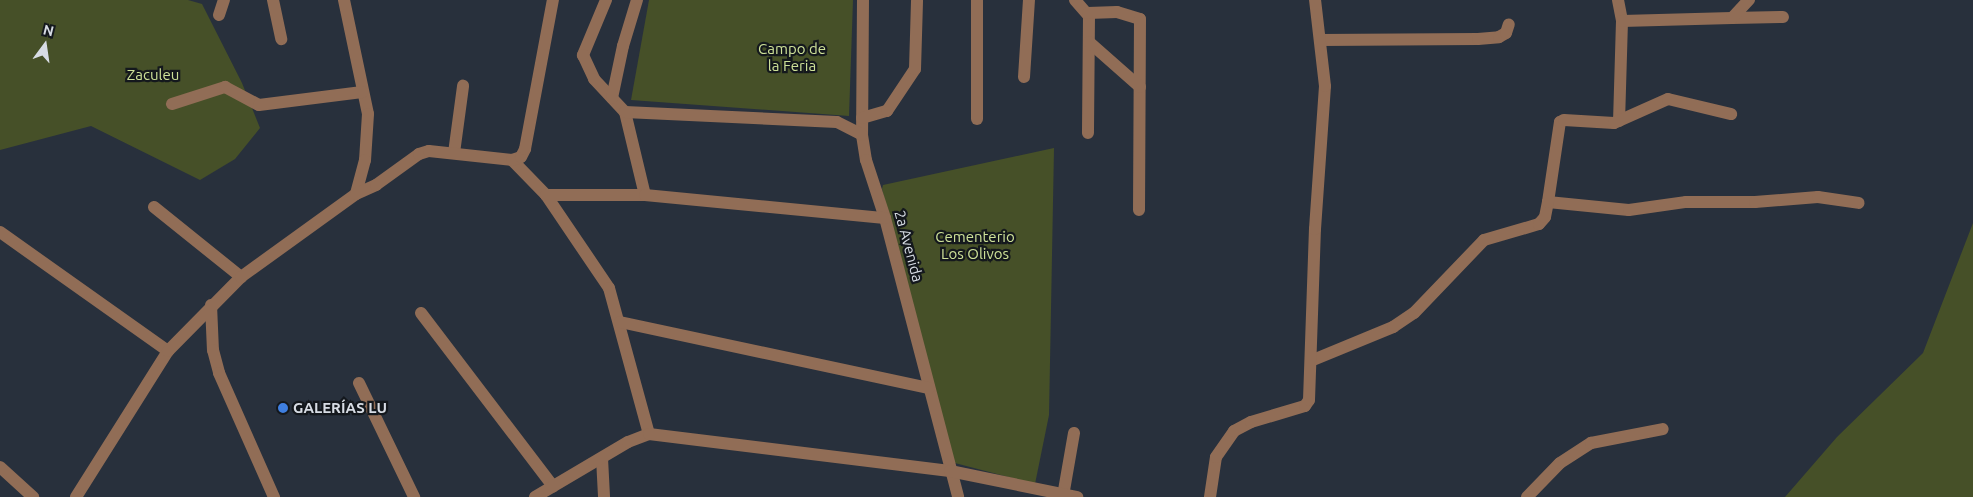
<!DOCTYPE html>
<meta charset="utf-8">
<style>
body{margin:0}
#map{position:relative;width:1973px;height:497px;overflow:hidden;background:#28303c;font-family:Ubuntu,sans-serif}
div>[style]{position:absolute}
.green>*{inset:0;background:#465028}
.minor>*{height:12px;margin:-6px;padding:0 6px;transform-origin:6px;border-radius:6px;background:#916d56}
.dots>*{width:14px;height:14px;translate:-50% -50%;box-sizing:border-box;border:2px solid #14181d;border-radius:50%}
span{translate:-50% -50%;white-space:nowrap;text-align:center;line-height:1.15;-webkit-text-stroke:4.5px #14181d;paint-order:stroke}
.park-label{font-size:15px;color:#cee198}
.street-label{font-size:15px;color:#d7dce4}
.poi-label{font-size:15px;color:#d7dce4;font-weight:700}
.left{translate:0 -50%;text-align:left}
.north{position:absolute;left:20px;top:20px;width:50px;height:50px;-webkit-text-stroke:4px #14181d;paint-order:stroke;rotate:14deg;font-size:14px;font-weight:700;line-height:20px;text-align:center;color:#d7dce4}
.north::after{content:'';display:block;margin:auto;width:18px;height:22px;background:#d7dce4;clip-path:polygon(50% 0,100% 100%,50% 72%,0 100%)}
</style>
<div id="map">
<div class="green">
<i style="clip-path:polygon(0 0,188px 0,202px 4px,242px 83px,260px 128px,235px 159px,200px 180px,91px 126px,0 150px)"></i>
<i style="clip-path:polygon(649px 0,853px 0,849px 116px,631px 100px)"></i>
<i style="clip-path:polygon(1054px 148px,1049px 415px,1035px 484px,951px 462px,882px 189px,883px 185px)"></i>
<i style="clip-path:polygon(1973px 223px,1973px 497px,1785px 497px,1837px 437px,1923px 353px)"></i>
</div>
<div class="minor">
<i style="left:273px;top:0;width:40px;rotate:78deg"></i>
<i style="left:344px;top:0;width:116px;rotate:78.1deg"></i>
<i style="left:368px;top:114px;width:46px;rotate:93.7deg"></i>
<i style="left:365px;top:160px;width:35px;rotate:105deg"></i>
<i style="left:606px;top:0;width:60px;rotate:112.7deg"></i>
<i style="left:583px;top:55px;width:26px;rotate:65deg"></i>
<i style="left:594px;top:79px;width:45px;rotate:46.8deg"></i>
<i style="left:625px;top:112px;width:85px;rotate:76.5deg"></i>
<i style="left:863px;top:0;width:135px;rotate:90.4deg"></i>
<i style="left:862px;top:135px;width:25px;rotate:81deg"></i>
<i style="left:866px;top:160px;width:61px;rotate:71.9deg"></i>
<i style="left:885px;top:218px;width:288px;rotate:75.3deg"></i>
<i style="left:1075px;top:0;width:21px;rotate:49deg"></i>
<i style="left:1089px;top:16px;width:117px;rotate:90.5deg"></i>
<i style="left:1618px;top:0;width:21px;rotate:79deg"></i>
<i style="left:1622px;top:21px;width:100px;rotate:91.7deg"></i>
<i style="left:1088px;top:13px;width:29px;rotate:-2deg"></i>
<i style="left:1117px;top:12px;width:24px;rotate:17deg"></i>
<i style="left:1140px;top:19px;width:191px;rotate:90.3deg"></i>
<i style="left:219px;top:15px;width:16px;rotate:-72deg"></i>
<i style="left:1732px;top:18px;width:51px;rotate:-1.1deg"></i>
<i style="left:1622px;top:21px;width:110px;rotate:-1.6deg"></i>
<i style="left:1732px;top:18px;width:25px;rotate:-47deg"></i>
<i style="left:1320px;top:40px;width:158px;rotate:-0.4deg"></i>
<i style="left:1478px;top:39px;width:21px;rotate:-5deg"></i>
<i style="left:1499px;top:37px;width:8px;rotate:-30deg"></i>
<i style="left:1506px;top:33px;width:9px;rotate:-72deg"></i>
<i style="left:1089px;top:42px;width:68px;rotate:41.4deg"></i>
<i style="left:1024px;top:77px;width:77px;rotate:-86.3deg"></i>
<i style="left:612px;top:98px;width:53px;rotate:-78.1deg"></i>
<i style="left:623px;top:46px;width:48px;rotate:-73.1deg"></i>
<i style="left:172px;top:104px;width:56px;rotate:-17.8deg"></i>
<i style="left:225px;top:87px;width:38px;rotate:28deg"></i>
<i style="left:259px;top:105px;width:104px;rotate:-7.2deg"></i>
<i style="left:625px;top:112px;width:212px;rotate:2.7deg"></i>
<i style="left:837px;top:122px;width:28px;rotate:27deg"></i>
<i style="left:862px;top:118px;width:26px;rotate:-16deg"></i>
<i style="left:887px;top:111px;width:50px;rotate:-56.3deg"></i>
<i style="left:915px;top:69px;width:69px;rotate:-88.3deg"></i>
<i style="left:977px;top:119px;width:119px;rotate:-90deg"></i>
<i style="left:454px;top:153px;width:68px;rotate:-82.3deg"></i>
<i style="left:512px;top:160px;width:49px;rotate:45.8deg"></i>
<i style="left:546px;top:195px;width:112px;rotate:55.9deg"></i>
<i style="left:609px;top:288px;width:151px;rotate:74.7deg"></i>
<i style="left:546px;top:195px;width:99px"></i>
<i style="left:645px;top:195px;width:241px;rotate:5.5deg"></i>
<i style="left:1548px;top:202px;width:81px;rotate:5.6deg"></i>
<i style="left:1629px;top:210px;width:58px;rotate:-8deg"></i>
<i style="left:1686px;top:202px;width:69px"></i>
<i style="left:1755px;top:202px;width:63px;rotate:-4.5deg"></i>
<i style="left:1818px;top:197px;width:41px;rotate:8.3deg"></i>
<i style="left:154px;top:207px;width:112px;rotate:38.8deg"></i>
<i style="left:0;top:232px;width:206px;rotate:35.3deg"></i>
<i style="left:211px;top:305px;width:45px;rotate:87.5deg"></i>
<i style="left:213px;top:350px;width:24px;rotate:75deg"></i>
<i style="left:219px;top:373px;width:136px;rotate:66.1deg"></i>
<i style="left:421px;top:313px;width:218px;rotate:52.7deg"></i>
<i style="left:620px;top:322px;width:316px;rotate:12.1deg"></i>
<i style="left:1313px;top:360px;width:87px;rotate:-22.4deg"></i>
<i style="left:1393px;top:327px;width:25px;rotate:-34deg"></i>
<i style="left:1414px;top:313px;width:101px;rotate:-46.2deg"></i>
<i style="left:1484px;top:240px;width:57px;rotate:-16.2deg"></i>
<i style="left:1539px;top:224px;width:9px;rotate:-49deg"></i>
<i style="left:1545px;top:217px;width:15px;rotate:-79deg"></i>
<i style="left:1548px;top:202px;width:81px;rotate:-81.5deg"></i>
<i style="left:1560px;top:122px;width:4px;rotate:-27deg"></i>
<i style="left:1564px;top:120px;width:50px;rotate:3.4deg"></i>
<i style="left:1614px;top:123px;width:59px;rotate:-24deg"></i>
<i style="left:1668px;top:99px;width:65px;rotate:13.4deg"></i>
<i style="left:359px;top:383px;width:127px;rotate:64.2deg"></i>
<i style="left:602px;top:458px;width:39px;rotate:87deg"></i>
<i style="left:0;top:467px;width:45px;rotate:42.3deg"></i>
<i style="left:1063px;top:496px;width:64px;rotate:-80.1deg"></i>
<i style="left:76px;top:497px;width:173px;rotate:-57.8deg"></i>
<i style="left:168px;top:351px;width:104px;rotate:-45.4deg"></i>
<i style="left:241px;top:277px;width:142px;rotate:-35.8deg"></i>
<i style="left:356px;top:194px;width:22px;rotate:-24deg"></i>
<i style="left:376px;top:185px;width:53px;rotate:-35.8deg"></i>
<i style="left:419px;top:154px;width:10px;rotate:-17deg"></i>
<i style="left:429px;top:151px;width:83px;rotate:6.2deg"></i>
<i style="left:512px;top:160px;width:9px;rotate:-18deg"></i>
<i style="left:521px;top:157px;width:9px;rotate:-63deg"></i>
<i style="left:525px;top:149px;width:152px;rotate:-79.4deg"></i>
<i style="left:535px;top:497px;width:108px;rotate:-30.6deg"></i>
<i style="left:628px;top:442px;width:22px;rotate:-21deg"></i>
<i style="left:649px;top:434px;width:303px;rotate:7deg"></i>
<i style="left:950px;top:471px;width:130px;rotate:11.6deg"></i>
<i style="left:1210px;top:497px;width:40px;rotate:-81.5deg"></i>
<i style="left:1216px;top:457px;width:32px;rotate:-55deg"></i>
<i style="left:1234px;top:431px;width:19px;rotate:-28deg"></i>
<i style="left:1251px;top:422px;width:56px;rotate:-16.5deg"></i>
<i style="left:1305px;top:406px;width:7px;rotate:-56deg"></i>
<i style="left:1309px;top:400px;width:171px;rotate:-88deg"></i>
<i style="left:1315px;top:229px;width:143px;rotate:-86deg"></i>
<i style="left:1325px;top:86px;width:87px;rotate:-96.6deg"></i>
<i style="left:1527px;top:497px;width:47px;rotate:-45.9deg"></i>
<i style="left:1560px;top:463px;width:37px;rotate:-33deg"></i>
<i style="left:1591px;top:443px;width:73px;rotate:-11deg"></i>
</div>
<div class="dots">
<i style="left:283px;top:408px;background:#3f7fe0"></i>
</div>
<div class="park-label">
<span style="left:792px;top:57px">Campo de<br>la Feria</span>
<span style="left:153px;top:75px">Zaculeu</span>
<span style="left:975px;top:245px">Cementerio<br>Los Olivos</span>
</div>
<div class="street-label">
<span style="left:909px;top:246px;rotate:75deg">2a Avenida</span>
</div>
<div class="poi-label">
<span class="left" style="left:293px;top:408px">GALERÍAS LU</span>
</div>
<div class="north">N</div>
</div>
